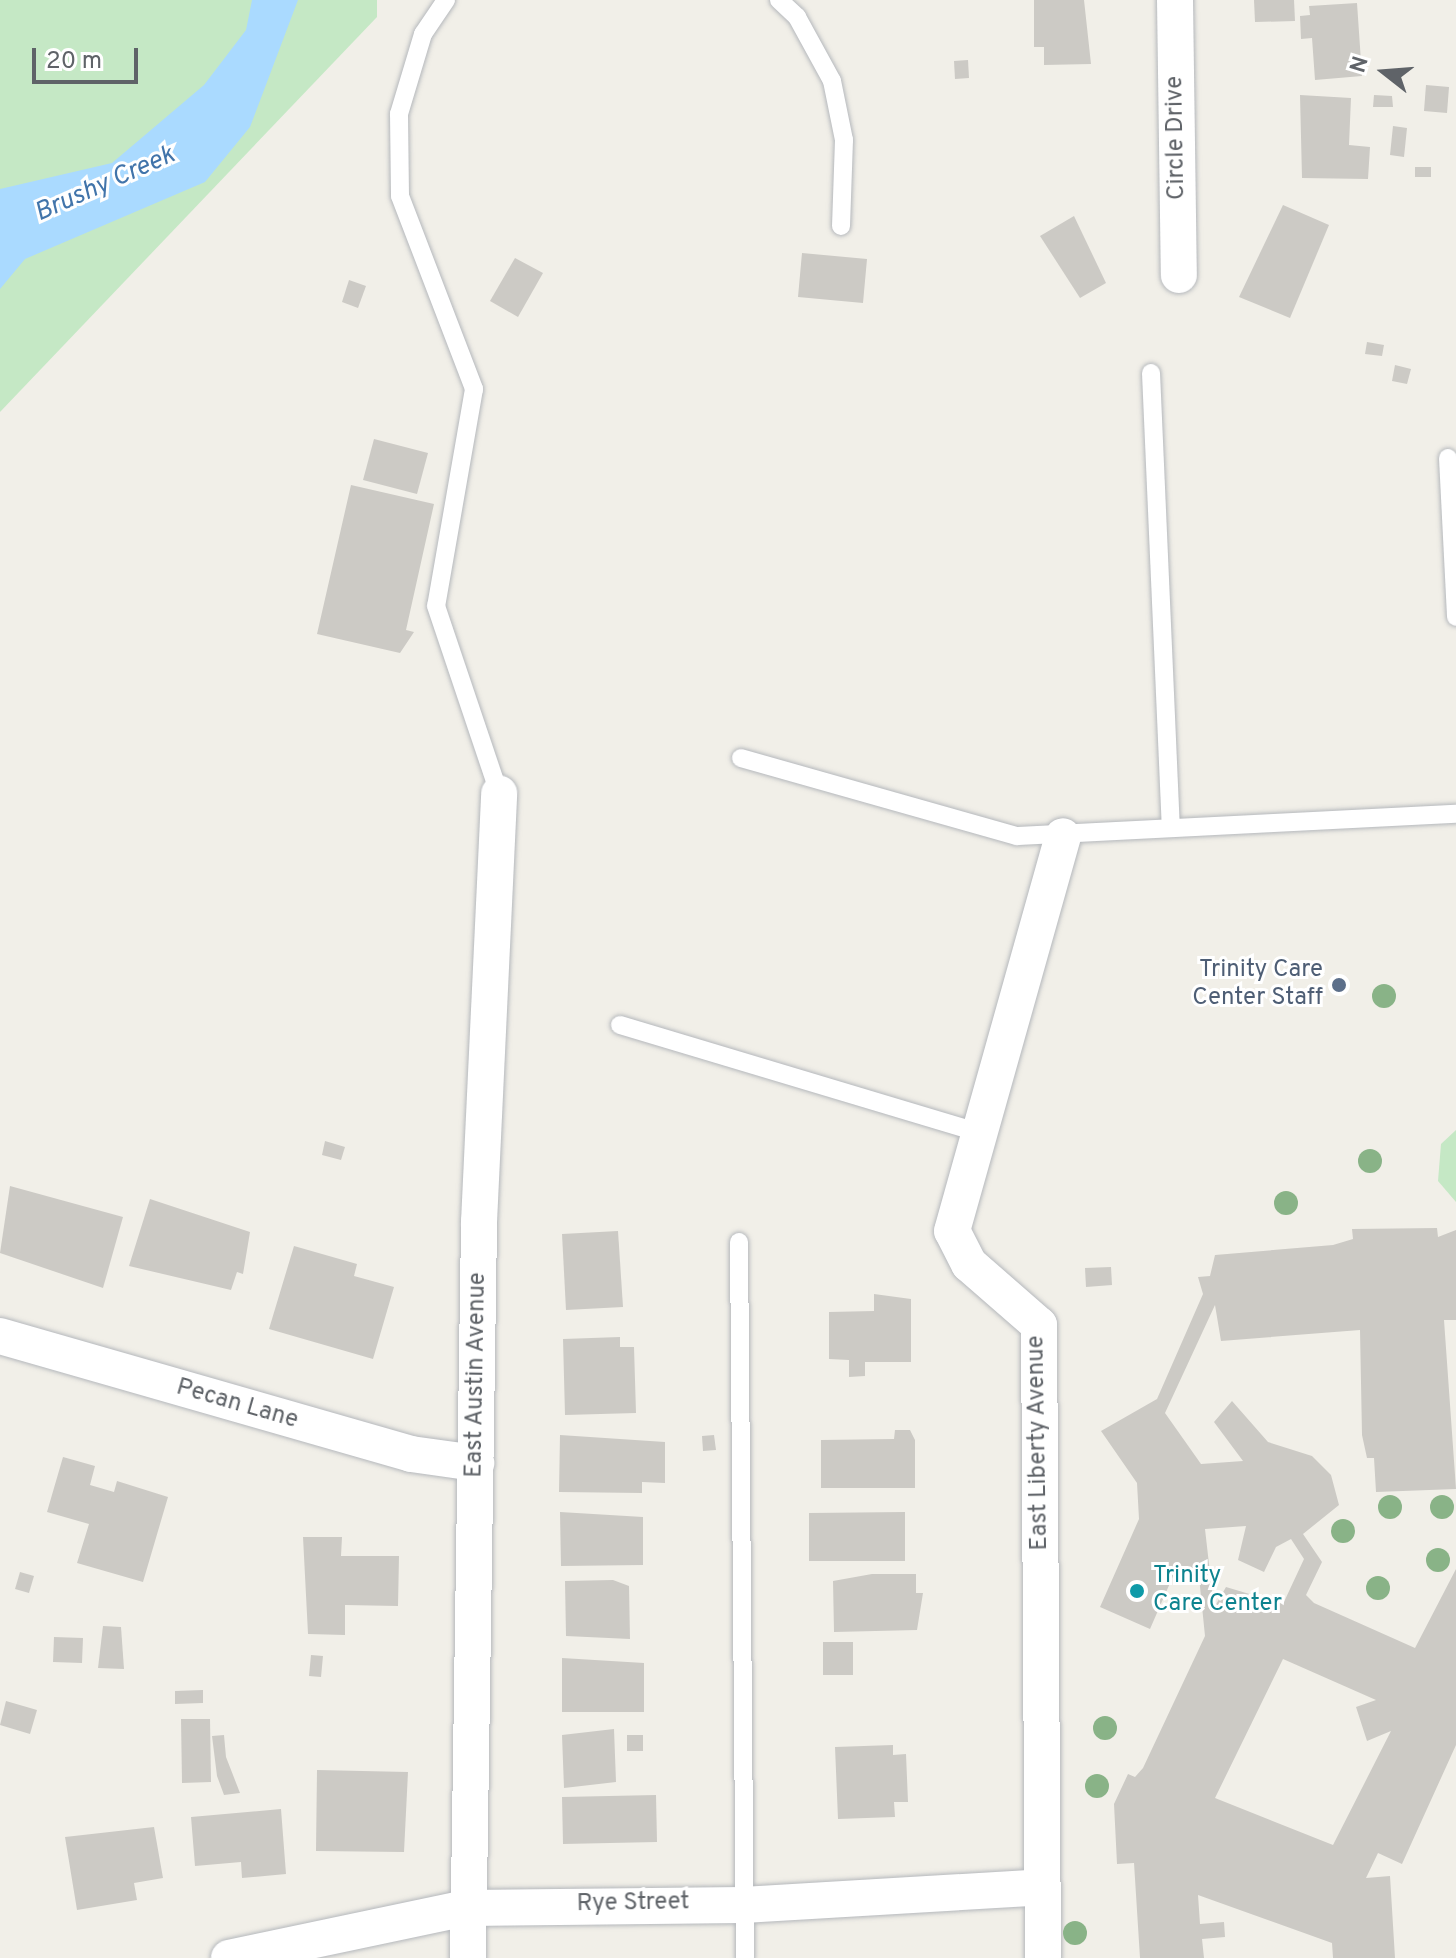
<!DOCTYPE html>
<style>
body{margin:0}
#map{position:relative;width:1456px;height:1958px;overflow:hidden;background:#f1efe8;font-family:Overpass,sans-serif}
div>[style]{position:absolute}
.green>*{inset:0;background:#c5e8c5}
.water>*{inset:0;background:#aadaff}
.building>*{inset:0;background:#cccac5}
.roads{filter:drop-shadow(0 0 2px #b5b8bc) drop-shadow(0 0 2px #b5b8bc)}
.service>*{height:18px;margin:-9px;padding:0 9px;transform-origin:9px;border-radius:9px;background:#fff}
.minor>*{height:36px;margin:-18px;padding:0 18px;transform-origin:18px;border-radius:18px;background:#fff}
.trees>*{width:24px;height:24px;margin:-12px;border-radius:50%;background:#89b387}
.dots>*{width:22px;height:22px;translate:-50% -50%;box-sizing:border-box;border:4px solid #fff;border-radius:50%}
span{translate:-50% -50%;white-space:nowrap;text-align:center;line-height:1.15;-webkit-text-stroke:6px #fff;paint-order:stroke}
.street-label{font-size:24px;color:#5f6368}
.service-label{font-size:24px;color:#4e5e75}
.right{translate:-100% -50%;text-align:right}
.culture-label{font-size:24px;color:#0d838f}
.left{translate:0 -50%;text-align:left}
.water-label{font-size:26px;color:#4174aa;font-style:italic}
.north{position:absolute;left:1344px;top:32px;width:80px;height:80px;-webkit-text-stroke:6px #fff;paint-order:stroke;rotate:287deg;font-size:22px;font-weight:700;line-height:32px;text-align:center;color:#5f6368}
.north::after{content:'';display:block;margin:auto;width:28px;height:36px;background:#5f6368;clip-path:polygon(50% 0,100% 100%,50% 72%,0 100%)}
.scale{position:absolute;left:32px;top:48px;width:106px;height:36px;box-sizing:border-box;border:4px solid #5f6368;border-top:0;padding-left:10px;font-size:24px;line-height:28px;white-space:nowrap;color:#5f6368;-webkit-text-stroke:6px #fff;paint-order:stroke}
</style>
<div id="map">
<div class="green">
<i style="clip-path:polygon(0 0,377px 0,377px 17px,0 412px)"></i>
<i style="clip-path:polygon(1456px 1130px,1456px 1202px,1438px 1181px,1441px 1144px)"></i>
</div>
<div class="water">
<i style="clip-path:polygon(252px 0,298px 0,250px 127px,205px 182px,25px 259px,0 289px,0 189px,112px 163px,204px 85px,246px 30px)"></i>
</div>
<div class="building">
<i style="clip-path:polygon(1034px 0,1084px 0,1091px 64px,1044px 65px,1044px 47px,1034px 47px)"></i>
<i style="clip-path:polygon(1254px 0,1294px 0,1295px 21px,1255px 22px)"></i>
<i style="clip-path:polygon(1357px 3px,1362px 76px,1315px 80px,1312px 38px,1301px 39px,1300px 16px,1310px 15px,1309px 6px)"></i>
<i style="clip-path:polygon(968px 60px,969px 78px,955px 79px,954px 61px)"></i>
<i style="clip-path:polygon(1426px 85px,1449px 87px,1447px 113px,1424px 111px)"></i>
<i style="clip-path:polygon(1300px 95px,1351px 98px,1349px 145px,1370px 147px,1368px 179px,1302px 178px)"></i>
<i style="clip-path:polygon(1374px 95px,1392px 96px,1393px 107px,1373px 107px)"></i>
<i style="clip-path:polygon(1393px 126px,1407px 128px,1404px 157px,1390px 155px)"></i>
<i style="clip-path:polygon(1415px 167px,1431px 167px,1431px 177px,1415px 177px)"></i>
<i style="clip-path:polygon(1283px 205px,1329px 225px,1290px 318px,1239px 297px)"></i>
<i style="clip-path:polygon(1074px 216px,1106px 283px,1080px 298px,1040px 236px)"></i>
<i style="clip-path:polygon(802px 253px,867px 259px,863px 303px,798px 297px)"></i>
<i style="clip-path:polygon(515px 258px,543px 273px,518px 317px,490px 301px)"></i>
<i style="clip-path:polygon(349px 280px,366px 286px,358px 308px,342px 302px)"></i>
<i style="clip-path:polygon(1367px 342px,1384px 345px,1382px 356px,1365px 354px)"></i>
<i style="clip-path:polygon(1395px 365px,1411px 369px,1407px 384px,1392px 381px)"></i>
<i style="clip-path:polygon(374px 439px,428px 453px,417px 494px,363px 480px)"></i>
<i style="clip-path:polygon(351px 485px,434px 504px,406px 630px,414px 632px,400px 653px,317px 634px)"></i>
<i style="clip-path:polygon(325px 1141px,345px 1147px,341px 1160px,322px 1155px)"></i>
<i style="clip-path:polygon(10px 1186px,123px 1217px,103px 1288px,0 1253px)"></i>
<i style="clip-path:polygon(150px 1199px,250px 1232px,243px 1274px,237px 1272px,231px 1290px,129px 1266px)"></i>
<i style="clip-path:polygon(evenodd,1437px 1228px,1438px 1237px,1456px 1230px,1456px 1320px,1444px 1320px,1456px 1489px,1376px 1492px,1374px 1458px,1367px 1458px,1362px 1435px,1360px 1330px,1221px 1341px,1215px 1305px,1165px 1413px,1201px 1464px,1243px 1461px,1214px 1422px,1232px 1401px,1268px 1442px,1312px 1456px,1331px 1475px,1339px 1505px,1303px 1534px,1322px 1562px,1306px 1595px,1314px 1603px,1415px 1648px,1456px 1569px,1456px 1745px,1402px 1864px,1378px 1853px,1366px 1878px,1390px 1876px,1395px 1958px,1333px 1958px,1332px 1943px,1198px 1895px,1200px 1924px,1224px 1922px,1225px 1937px,1202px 1939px,1204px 1958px,1140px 1958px,1134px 1863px,1117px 1864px,1114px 1804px,1128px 1774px,1135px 1777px,1143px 1768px,1205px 1636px,1199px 1577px,1177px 1567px,1150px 1629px,1100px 1607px,1139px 1519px,1137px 1483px,1101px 1431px,1157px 1399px,1203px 1294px,1198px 1277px,1210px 1276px,1215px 1255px,1333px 1245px,1353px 1239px,1352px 1229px,1437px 1228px,1246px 1526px,1238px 1560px,1264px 1572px,1276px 1547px,1291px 1539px,1304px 1559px,1283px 1604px,1226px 1587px,1214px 1608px,1205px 1529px,1246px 1526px,1437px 1228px,1283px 1659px,1376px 1700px,1356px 1707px,1367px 1741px,1391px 1731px,1333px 1845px,1215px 1798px,1283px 1659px)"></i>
<i style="clip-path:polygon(618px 1231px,623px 1307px,566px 1310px,562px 1234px)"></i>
<i style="clip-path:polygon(294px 1246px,357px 1264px,354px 1276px,394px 1287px,373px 1359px,269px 1329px)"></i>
<i style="clip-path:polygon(1111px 1267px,1112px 1285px,1086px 1287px,1085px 1268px)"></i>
<i style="clip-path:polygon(874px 1294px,911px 1299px,911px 1362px,865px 1362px,865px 1376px,849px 1377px,849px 1360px,829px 1359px,829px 1312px,874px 1311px)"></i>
<i style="clip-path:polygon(620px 1337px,620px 1347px,634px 1347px,636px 1413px,565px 1415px,563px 1339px)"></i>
<i style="clip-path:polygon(895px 1430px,910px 1430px,915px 1440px,915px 1488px,821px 1488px,821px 1440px,894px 1439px)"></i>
<i style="clip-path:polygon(560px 1435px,665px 1442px,665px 1483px,642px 1482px,642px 1493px,559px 1492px)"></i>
<i style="clip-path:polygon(714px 1435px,716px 1450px,703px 1451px,702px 1436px)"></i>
<i style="clip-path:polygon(63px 1457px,95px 1466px,90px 1485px,114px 1492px,117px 1481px,168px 1497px,143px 1582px,77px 1563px,89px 1524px,47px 1512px)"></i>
<i style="clip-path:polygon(560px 1512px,643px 1517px,643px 1565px,561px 1566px)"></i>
<i style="clip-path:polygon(905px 1512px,905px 1561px,809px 1561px,809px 1513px)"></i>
<i style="clip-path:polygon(303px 1537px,342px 1537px,341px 1556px,399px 1556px,398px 1606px,345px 1605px,345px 1635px,308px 1634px)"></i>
<i style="clip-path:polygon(20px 1572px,34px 1576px,29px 1593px,15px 1589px)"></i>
<i style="clip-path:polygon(872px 1574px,916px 1574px,916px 1593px,923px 1593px,917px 1630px,834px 1632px,833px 1581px)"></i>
<i style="clip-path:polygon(613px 1580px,629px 1586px,630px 1639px,566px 1636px,565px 1581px)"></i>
<i style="clip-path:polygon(103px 1626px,121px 1627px,124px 1669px,98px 1668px)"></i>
<i style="clip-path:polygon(54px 1637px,83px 1638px,82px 1663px,53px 1662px)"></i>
<i style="clip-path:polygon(823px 1642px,853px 1642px,853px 1675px,823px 1675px)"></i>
<i style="clip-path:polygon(311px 1655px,323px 1656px,321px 1677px,309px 1676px)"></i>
<i style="clip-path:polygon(562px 1658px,644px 1663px,644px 1712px,562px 1712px)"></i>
<i style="clip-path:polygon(203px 1690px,203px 1703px,175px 1704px,175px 1691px)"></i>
<i style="clip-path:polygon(6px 1701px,37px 1710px,30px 1734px,0 1725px)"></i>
<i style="clip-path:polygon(181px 1719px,210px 1719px,211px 1782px,182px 1783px)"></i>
<i style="clip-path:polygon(614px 1729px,616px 1782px,564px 1788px,562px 1735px)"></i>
<i style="clip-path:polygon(224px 1735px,226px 1757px,240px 1793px,224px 1795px,217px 1776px,212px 1736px)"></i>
<i style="clip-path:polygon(627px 1735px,643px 1735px,643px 1751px,627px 1751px)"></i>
<i style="clip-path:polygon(893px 1745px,893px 1755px,906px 1754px,908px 1802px,894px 1802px,895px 1817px,838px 1819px,835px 1747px)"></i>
<i style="clip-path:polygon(317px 1770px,408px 1772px,404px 1852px,316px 1851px)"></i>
<i style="clip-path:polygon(656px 1795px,657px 1842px,563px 1844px,562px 1797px)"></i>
<i style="clip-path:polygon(281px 1809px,286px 1874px,242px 1878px,241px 1862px,195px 1866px,191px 1817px)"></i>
<i style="clip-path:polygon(154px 1827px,163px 1878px,134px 1883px,137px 1900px,77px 1910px,65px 1837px)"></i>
</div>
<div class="roads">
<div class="service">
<i style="left:446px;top:0;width:41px;rotate:124.1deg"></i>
<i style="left:423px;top:34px;width:84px;rotate:106.7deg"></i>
<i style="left:399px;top:114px;width:82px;rotate:89.3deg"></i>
<i style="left:400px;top:196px;width:207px;rotate:69deg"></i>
<i style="left:474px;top:389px;width:220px;rotate:99.9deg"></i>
<i style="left:436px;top:606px;width:197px;rotate:71.4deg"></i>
<i style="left:779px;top:0;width:25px;rotate:43deg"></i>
<i style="left:797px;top:17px;width:73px;rotate:61.3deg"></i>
<i style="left:832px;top:81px;width:60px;rotate:78.5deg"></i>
<i style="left:844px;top:140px;width:86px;rotate:92deg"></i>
<i style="left:1151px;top:373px;width:455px;rotate:87.5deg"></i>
<i style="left:1448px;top:458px;width:159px;rotate:87.1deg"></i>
<i style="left:741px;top:758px;width:287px;rotate:15.8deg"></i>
<i style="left:1017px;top:836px;width:440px;rotate:-2.9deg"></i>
<i style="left:620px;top:1025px;width:372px;rotate:16.7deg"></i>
<i style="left:739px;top:1242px;width:716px;rotate:89.52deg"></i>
</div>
<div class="minor">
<i style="left:1175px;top:0;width:275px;rotate:89.2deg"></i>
<i style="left:0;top:1336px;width:428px;rotate:16deg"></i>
<i style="left:411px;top:1454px;width:66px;rotate:7.9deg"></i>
<i style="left:229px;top:1958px;width:243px;rotate:-11.9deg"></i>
<i style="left:467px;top:1908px;width:276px;rotate:-0.6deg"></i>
<i style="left:743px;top:1905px;width:300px;rotate:-3.4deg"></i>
<i style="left:468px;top:1958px;width:736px;rotate:-89.14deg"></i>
<i style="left:479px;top:1222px;width:429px;rotate:-87.3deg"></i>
<i style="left:1043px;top:1958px;width:633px;rotate:-90.36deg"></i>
<i style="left:1039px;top:1325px;width:93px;rotate:-138.9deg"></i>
<i style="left:969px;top:1264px;width:37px;rotate:-117deg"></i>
<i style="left:952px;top:1231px;width:410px;rotate:-74.3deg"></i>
</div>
</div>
<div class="trees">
<i style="left:1384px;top:996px"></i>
<i style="left:1370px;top:1161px"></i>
<i style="left:1286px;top:1203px"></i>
<i style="left:1390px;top:1507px"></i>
<i style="left:1442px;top:1507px"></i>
<i style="left:1343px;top:1531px"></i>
<i style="left:1438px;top:1560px"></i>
<i style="left:1378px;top:1588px"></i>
<i style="left:1105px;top:1728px"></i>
<i style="left:1097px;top:1786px"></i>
<i style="left:1075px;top:1933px"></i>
</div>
<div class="dots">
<i style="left:1339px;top:985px;background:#5c6f8a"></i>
<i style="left:1137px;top:1591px;background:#0f9aa8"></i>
</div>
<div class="street-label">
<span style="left:1177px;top:138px;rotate:-91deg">Circle Drive</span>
<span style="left:477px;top:1375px;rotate:-89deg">East Austin Avenue</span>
<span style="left:237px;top:1405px;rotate:16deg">Pecan Lane</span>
<span style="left:1039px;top:1443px;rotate:-91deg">East Liberty Avenue</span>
<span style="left:633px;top:1904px;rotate:-1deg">Rye Street</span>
</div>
<div class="service-label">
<span class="right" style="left:1323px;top:985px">Trinity Care<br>Center Staff</span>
</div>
<div class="culture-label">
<span class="left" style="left:1153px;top:1591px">Trinity<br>Care Center</span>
</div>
<div class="water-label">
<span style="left:105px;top:185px;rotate:-24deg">Brushy Creek</span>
</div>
<div class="north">N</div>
<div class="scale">20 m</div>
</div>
